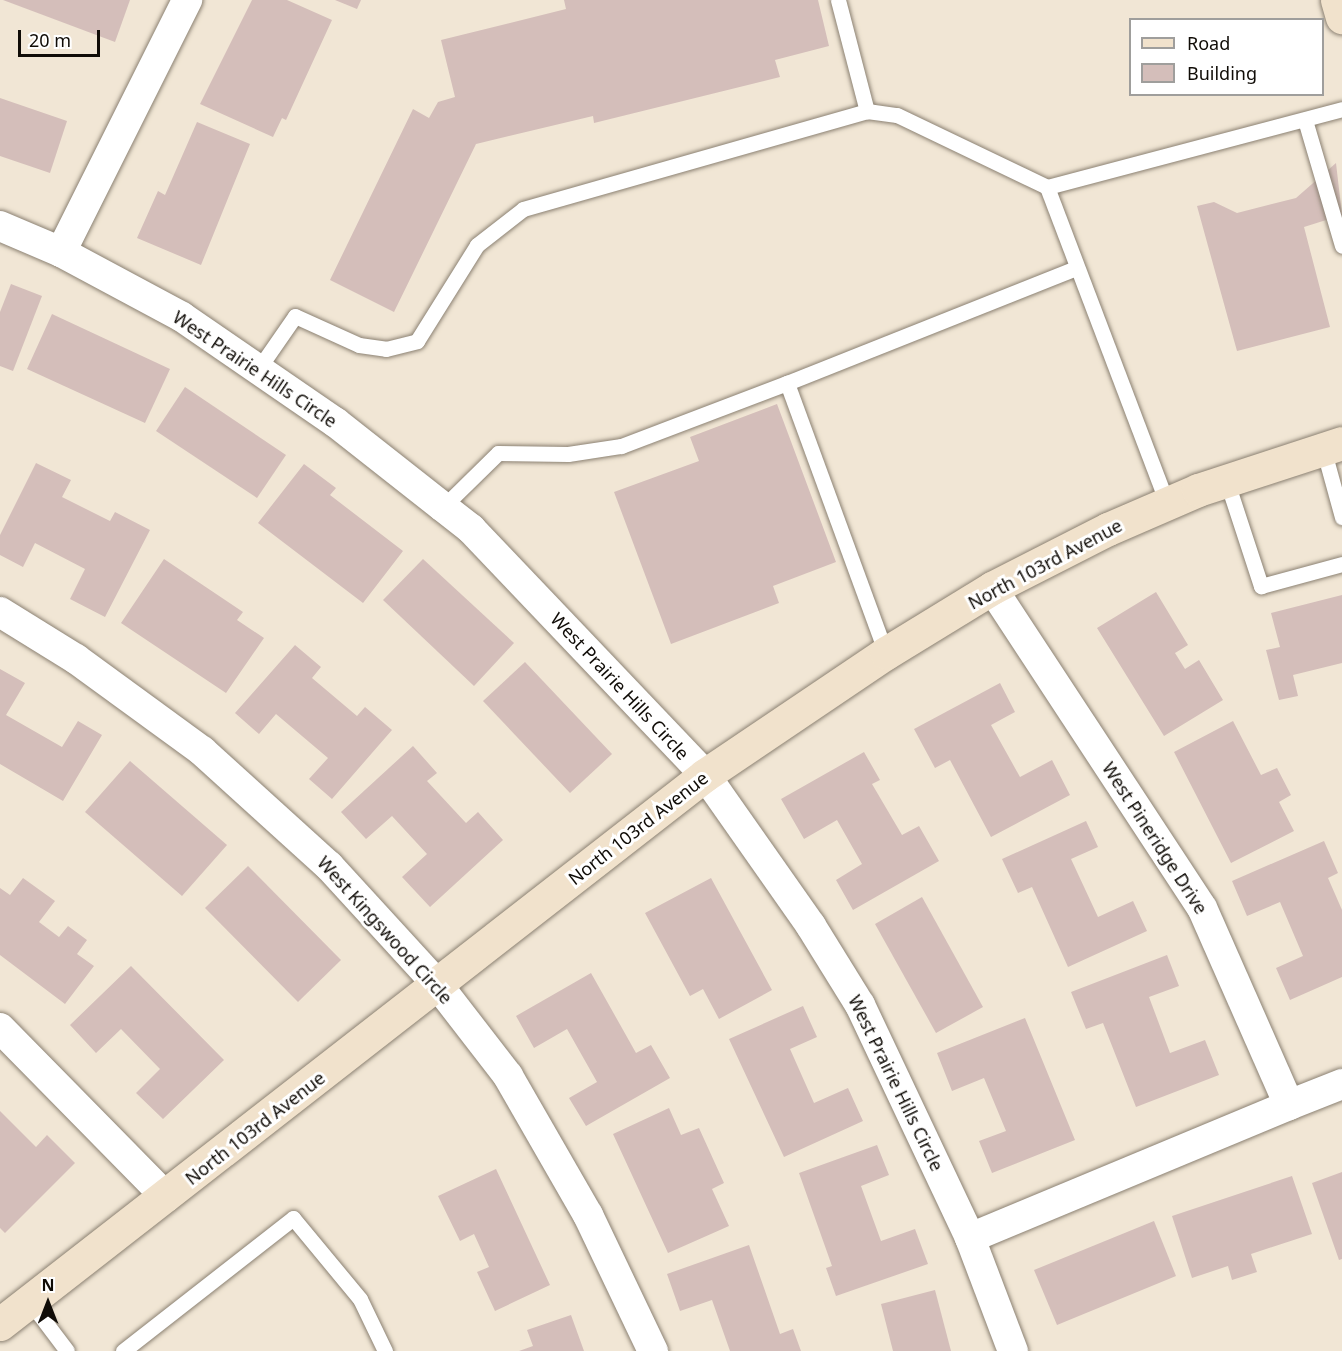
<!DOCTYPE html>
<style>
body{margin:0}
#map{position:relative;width:1342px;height:1351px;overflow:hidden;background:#f1e6d5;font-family:"Noto Sans",sans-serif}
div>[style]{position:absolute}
.building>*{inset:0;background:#d4beba}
.roads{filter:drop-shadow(0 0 2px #8b8172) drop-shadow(0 0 2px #8b8172)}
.lane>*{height:15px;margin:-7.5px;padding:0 7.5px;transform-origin:7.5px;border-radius:7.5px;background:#fff}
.street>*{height:30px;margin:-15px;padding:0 15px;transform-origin:15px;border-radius:15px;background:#fff}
.secondary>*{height:33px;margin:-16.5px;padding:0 16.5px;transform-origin:16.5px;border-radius:16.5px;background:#f1e2cc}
span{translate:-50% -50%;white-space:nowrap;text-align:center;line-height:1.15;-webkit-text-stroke:6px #fff;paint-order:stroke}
.street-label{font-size:18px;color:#100c07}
.legend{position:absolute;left:1129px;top:18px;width:195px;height:78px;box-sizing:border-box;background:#fff;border:2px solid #9f9e9c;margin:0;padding:8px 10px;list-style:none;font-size:18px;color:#100c07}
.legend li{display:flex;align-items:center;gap:12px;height:30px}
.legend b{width:30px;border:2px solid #9f9e9c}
.north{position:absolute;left:18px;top:1273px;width:60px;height:60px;-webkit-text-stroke:4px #fff;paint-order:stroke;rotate:0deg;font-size:16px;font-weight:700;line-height:24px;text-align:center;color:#100c07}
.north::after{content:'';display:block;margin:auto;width:21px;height:27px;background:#100c07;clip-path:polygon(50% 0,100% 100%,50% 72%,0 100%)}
.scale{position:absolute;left:18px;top:30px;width:82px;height:27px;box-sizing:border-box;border:3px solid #100c07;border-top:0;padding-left:8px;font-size:18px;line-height:21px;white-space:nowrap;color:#100c07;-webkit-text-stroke:4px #fff;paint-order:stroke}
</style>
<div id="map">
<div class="building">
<i style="clip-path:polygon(3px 0,130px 0,115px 42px)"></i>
<i style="clip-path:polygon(252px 0,287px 0,332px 20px,286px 120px,282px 118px,273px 137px,200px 104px)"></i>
<i style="clip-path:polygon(335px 0,361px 0,357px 9px)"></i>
<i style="clip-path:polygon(564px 0,818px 0,829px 46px,775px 60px,780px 77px,594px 123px,593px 116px,476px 144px,394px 312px,330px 280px,413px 109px,429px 118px,438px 102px,455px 97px,441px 40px,566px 9px)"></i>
<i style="clip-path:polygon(0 98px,67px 121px,50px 173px,0 156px)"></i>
<i style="clip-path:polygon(197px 122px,250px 144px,201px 265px,137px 238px,158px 191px,165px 195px)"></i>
<i style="clip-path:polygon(1336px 163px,1342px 215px,1304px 227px,1330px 327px,1237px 351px,1197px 206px,1214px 202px,1237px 213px,1296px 198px)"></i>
<i style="clip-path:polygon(11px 284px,42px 296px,13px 371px,0 366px,0 312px)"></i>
<i style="clip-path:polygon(52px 314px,170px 369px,145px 423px,27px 369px)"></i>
<i style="clip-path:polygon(185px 387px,286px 455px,257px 498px,156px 431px)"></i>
<i style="clip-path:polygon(777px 404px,836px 562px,773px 586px,779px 603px,671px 644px,614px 492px,699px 461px,690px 437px)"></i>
<i style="clip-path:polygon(36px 463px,71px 480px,62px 497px,110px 521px,115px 512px,150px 530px,105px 617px,70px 599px,85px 569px,35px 543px,23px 567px,0 555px,0 535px)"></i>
<i style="clip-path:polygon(304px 464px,336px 488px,330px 495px,403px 551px,363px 603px,258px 523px)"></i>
<i style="clip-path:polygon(164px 559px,243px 612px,237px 620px,264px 638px,226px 693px,121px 623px)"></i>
<i style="clip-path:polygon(423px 559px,514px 643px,474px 686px,383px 600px)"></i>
<i style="clip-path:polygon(1156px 592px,1188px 645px,1175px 653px,1185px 669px,1199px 660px,1223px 700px,1164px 736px,1097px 628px)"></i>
<i style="clip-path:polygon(1342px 595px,1342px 663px,1293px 675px,1298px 696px,1279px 700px,1266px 650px,1280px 647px,1271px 613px)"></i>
<i style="clip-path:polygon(295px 645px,321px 667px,312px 678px,357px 716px,365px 707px,392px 730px,332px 799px,309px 779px,328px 758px,276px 714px,259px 734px,235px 713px)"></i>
<i style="clip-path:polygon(525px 662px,612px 754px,570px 793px,483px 701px)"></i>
<i style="clip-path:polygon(0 669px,25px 683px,6px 715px,62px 747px,78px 721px,102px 735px,63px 801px,0 764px)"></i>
<i style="clip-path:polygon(1000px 683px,1015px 712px,991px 725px,1020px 777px,1052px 760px,1070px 795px,991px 837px,950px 760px,935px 768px,914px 729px)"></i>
<i style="clip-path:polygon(1233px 721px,1261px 775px,1277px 768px,1291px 795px,1279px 802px,1294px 831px,1231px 863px,1174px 752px)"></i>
<i style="clip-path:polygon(413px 746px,437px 773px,427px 781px,466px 823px,478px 812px,503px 840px,430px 907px,402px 877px,427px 854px,392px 816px,366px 839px,341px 812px)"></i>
<i style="clip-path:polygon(864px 752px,880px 780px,872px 784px,902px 835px,919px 826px,939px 861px,853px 910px,836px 880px,862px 864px,837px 820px,804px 839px,781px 799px)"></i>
<i style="clip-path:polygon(130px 761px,227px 845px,182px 896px,85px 812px)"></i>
<i style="clip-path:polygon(1086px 821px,1098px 847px,1071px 859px,1098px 917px,1133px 901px,1147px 931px,1068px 967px,1032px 887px,1018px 893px,1002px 859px)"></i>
<i style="clip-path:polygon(1324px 841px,1338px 873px,1328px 878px,1342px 910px,1342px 977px,1290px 1000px,1276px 968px,1303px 956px,1280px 902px,1247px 916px,1232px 881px)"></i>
<i style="clip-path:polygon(248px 866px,341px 960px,298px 1002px,205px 908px)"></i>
<i style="clip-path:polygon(23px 878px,55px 901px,39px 922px,59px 937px,68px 926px,87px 940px,77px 954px,94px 966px,65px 1004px,0 955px,0 888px,10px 895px)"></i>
<i style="clip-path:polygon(711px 878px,772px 990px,719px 1019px,703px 989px,690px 996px,645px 913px)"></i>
<i style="clip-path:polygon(922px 897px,983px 1007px,936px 1033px,875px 924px)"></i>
<i style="clip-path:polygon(1167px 955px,1179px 986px,1149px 997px,1170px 1053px,1205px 1040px,1219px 1075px,1136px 1107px,1103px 1023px,1086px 1029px,1071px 992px)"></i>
<i style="clip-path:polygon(131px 966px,224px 1060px,163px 1119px,136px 1093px,160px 1069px,121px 1029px,96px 1053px,70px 1025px)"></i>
<i style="clip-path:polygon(591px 973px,636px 1053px,651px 1045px,670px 1078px,586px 1126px,569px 1098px,597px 1082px,567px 1029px,534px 1048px,516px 1016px)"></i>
<i style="clip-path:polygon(803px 1006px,817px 1037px,790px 1049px,814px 1103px,848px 1088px,863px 1121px,784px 1157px,729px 1039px)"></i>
<i style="clip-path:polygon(1025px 1018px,1075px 1140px,992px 1173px,979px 1141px,1006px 1131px,984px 1078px,952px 1091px,937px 1053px)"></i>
<i style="clip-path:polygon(669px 1108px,681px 1135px,699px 1128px,724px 1183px,712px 1189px,729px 1226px,668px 1253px,613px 1134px)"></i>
<i style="clip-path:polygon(0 1111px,36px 1147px,47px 1135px,75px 1163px,5px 1233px,0 1228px)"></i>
<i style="clip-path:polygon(877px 1145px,889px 1175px,861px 1186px,881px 1241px,915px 1229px,928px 1264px,836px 1296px,826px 1268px,832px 1266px,799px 1173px)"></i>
<i style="clip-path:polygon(496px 1169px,550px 1285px,495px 1311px,477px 1272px,489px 1267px,474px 1234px,460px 1241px,438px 1196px)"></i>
<i style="clip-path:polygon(1342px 1172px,1342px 1259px,1339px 1260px,1312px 1183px)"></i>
<i style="clip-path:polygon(1292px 1176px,1312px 1234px,1251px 1254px,1257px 1272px,1232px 1280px,1228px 1266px,1192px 1278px,1172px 1216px)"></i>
<i style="clip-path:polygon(1154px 1221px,1176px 1276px,1057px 1325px,1034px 1270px)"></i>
<i style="clip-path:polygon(749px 1245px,780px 1334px,793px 1329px,801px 1351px,730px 1351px,712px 1300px,680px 1311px,667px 1274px)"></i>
<i style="clip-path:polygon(935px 1290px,951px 1351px,893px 1351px,881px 1304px)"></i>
<i style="clip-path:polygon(571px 1315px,584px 1351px,519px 1351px,533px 1346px,527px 1330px)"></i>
</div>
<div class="roads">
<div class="lane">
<i style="left:838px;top:0;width:115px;rotate:75.4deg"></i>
<i style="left:1305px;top:120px;width:131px;rotate:73.6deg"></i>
<i style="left:259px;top:368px;width:63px;rotate:-55.3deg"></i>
<i style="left:295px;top:316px;width:70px;rotate:24.4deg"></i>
<i style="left:359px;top:345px;width:27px;rotate:8deg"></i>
<i style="left:386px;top:349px;width:32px;rotate:-14deg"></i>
<i style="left:417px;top:341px;width:113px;rotate:-58deg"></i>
<i style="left:477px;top:245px;width:58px;rotate:-38deg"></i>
<i style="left:523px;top:209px;width:358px;rotate:-15.9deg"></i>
<i style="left:867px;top:111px;width:30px;rotate:8deg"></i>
<i style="left:897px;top:115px;width:166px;rotate:25.6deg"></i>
<i style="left:787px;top:383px;width:311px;rotate:-21.7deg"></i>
<i style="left:1323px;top:448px;width:72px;rotate:74.6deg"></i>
<i style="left:1226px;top:479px;width:113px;rotate:71.9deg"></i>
<i style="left:1261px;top:586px;width:84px;rotate:-15.2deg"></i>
<i style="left:1167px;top:503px;width:338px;rotate:-110.8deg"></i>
<i style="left:1047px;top:187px;width:305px;rotate:-14.8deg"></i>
<i style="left:443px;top:507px;width:77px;rotate:-44.5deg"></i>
<i style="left:498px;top:453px;width:70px;rotate:0.8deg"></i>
<i style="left:568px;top:454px;width:54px;rotate:-8.6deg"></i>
<i style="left:621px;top:446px;width:178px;rotate:-20.8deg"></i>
<i style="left:787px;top:383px;width:288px;rotate:69.9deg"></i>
<i style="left:30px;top:1302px;width:61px;rotate:52.9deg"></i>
<i style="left:123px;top:1351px;width:216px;rotate:-38deg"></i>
<i style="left:293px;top:1218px;width:105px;rotate:50.4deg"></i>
<i style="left:360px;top:1299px;width:58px;rotate:64.3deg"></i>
</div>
<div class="street">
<i style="left:0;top:226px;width:66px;rotate:23.1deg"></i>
<i style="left:61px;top:252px;width:137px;rotate:28.2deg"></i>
<i style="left:182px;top:317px;width:186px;rotate:34.5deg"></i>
<i style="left:335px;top:422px;width:137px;rotate:38.2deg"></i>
<i style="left:443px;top:507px;width:36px;rotate:38deg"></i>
<i style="left:471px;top:529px;width:340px;rotate:46.4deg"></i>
<i style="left:705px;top:775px;width:184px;rotate:54.9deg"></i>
<i style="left:811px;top:926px;width:93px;rotate:58.2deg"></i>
<i style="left:860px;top:1005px;width:258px;rotate:64.7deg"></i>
<i style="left:970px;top:1238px;width:121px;rotate:69.2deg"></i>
<i style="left:61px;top:252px;width:282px;rotate:-63.4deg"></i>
<i style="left:0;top:612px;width:89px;rotate:31.7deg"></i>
<i style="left:76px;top:659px;width:156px;rotate:36.1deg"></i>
<i style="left:202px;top:751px;width:171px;rotate:42.2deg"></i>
<i style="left:329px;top:866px;width:160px;rotate:47.5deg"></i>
<i style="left:437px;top:984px;width:116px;rotate:52.3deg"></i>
<i style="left:508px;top:1076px;width:160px;rotate:60.1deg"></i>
<i style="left:588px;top:1215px;width:151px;rotate:64.5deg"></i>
<i style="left:0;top:1028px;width:237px;rotate:45.5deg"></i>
<i style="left:1289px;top:1105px;width:57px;rotate:-21.6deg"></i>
<i style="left:970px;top:1238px;width:346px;rotate:-22.6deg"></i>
<i style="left:1289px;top:1105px;width:215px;rotate:-113.8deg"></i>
<i style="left:1202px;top:908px;width:383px;rotate:-123.3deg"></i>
</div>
<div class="secondary">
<i style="left:1337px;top:0;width:18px;rotate:74deg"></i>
<i style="left:0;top:1324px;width:894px;rotate:-37.91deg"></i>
<i style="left:705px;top:775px;width:218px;rotate:-34deg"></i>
<i style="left:886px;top:653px;width:124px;rotate:-31.5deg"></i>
<i style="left:992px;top:588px;width:130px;rotate:-27deg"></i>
<i style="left:1108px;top:529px;width:98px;rotate:-23.4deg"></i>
<i style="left:1198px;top:490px;width:151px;rotate:-18.1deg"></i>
</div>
</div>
<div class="street-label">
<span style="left:255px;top:369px;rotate:34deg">West Prairie Hills Circle</span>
<span style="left:1045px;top:564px;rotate:-28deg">North 103rd Avenue</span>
<span style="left:620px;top:686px;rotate:47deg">West Prairie Hills Circle</span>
<span style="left:638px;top:828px;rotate:-38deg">North 103rd Avenue</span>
<span style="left:1155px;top:838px;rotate:57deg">West Pineridge Drive</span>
<span style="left:385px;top:930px;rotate:48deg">West Kingswood Circle</span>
<span style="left:896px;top:1083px;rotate:64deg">West Prairie Hills Circle</span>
<span style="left:255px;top:1128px;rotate:-38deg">North 103rd Avenue</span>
</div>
<ul class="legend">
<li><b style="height:8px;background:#f1e2cc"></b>Road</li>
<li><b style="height:16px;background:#d4beba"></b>Building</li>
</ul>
<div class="north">N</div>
<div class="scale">20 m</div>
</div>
